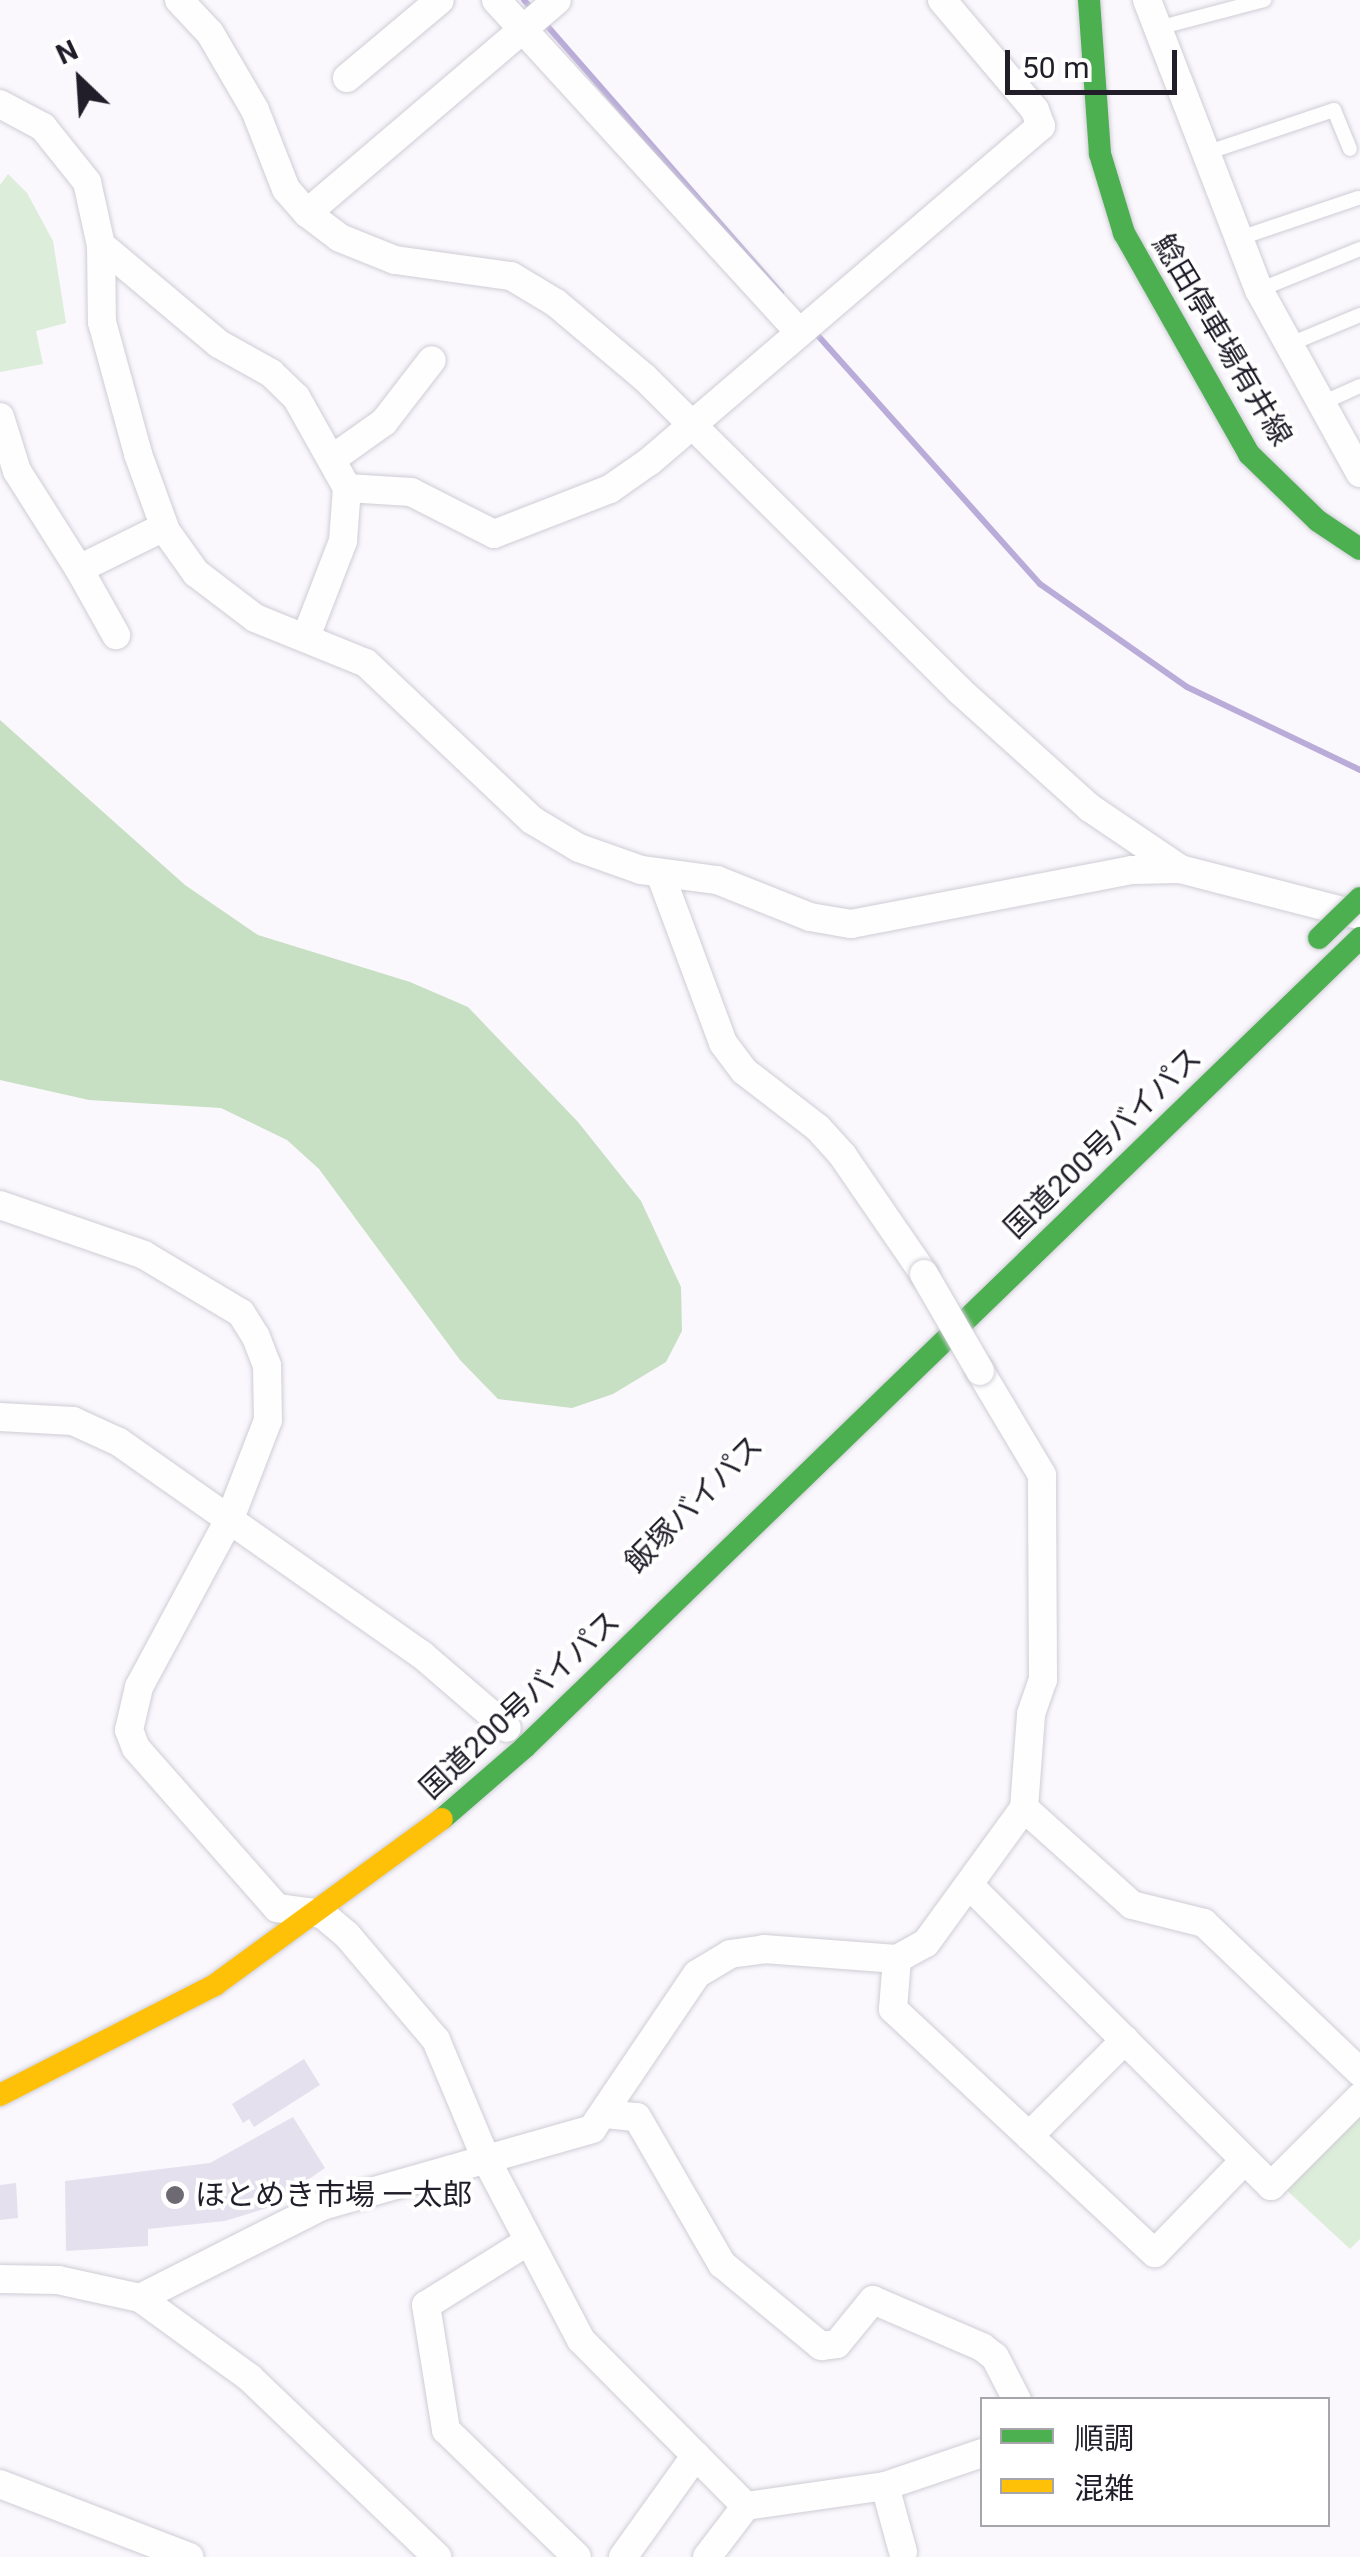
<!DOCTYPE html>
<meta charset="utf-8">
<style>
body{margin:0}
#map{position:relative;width:1360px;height:2557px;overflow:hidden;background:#faf8fd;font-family:Roboto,"Noto Sans JP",sans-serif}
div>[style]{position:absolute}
.green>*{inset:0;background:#dcedd9}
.forest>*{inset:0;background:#c7dfc2}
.stream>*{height:6px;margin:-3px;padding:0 3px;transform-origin:3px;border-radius:3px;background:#baacd9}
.building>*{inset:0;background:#e4e0ee}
.roads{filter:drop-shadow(0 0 2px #cfcdd5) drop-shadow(0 0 2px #cfcdd5)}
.lane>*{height:14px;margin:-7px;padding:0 7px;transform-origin:7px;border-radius:7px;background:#fefeff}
.street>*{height:28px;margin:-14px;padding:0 14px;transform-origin:14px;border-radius:14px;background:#fefeff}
.fast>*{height:22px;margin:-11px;padding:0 11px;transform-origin:11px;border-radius:11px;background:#4caf50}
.slow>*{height:22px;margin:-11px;padding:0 11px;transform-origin:11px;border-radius:11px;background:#ffc107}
.bridges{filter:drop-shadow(0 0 2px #cfcdd5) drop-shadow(0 0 2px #cfcdd5)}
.street-bridge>*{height:28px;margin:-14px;padding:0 14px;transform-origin:14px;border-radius:14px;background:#fefeff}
.fast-bridge>*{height:22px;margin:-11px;padding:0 11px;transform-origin:11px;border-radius:11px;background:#4caf50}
.dots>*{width:28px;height:28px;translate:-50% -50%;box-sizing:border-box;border:5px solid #fff;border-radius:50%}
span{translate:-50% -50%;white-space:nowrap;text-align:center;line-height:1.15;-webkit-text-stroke:8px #fff;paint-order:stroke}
.street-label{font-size:30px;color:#211e2a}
.poi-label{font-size:30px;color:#211e2a}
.left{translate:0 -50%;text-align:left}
.legend{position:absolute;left:980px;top:2397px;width:350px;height:130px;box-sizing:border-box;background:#fff;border:2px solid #a6a5aa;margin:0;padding:12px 18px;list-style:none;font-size:30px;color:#211e2a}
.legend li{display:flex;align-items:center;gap:20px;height:50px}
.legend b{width:50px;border:2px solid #a6a5aa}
.north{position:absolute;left:30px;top:30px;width:100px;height:100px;-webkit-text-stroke:8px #fff;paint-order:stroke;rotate:335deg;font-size:28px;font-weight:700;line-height:40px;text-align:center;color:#211e2a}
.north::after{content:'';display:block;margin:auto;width:35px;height:45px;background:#211e2a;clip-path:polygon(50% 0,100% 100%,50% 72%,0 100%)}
.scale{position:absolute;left:1005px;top:50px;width:172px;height:45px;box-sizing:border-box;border:5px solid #211e2a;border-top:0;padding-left:12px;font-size:30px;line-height:35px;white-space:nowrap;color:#211e2a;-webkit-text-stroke:8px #fff;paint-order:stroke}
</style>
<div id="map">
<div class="green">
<i style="clip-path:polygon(8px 174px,27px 193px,53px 241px,66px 323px,36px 331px,43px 364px,0 372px,0 185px)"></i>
<i style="clip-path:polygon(1360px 2107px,1360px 2239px,1350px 2249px,1281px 2185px)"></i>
</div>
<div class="forest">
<i style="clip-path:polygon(0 720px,185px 885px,258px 935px,410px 982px,468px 1007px,578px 1122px,641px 1201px,681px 1287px,682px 1331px,666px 1362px,613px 1394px,572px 1408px,498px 1399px,460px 1360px,319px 1169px,287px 1140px,221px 1108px,89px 1100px,0 1080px)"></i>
</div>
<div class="stream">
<i style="left:524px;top:0;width:15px;rotate:48deg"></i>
<i style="left:542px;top:20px;width:363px;rotate:48.8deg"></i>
<i style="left:812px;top:329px;width:342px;rotate:48.2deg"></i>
<i style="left:1040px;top:584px;width:179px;rotate:35deg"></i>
<i style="left:1187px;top:687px;width:192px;rotate:25.6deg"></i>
</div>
<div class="building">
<i style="clip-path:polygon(304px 2059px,320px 2085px,254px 2127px,249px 2119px,243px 2123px,232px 2104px)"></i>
<i style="clip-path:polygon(293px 2117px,325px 2168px,267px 2208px,225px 2221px,148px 2229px,148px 2246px,66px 2251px,65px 2181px,210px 2163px)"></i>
<i style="clip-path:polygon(16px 2183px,18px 2218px,0 2220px,0 2185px)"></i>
</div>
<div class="roads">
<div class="lane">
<i style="left:1158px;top:28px;width:110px;rotate:-14.8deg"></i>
<i style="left:1209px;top:152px;width:132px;rotate:-18.6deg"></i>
<i style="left:1334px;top:110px;width:42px;rotate:67.7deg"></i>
<i style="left:1240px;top:238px;width:125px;rotate:-18.7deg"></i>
<i style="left:1259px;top:290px;width:109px;rotate:-22.1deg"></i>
<i style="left:1288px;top:345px;width:78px;rotate:-22.6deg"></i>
<i style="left:1320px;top:404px;width:44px;rotate:-24.2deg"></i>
</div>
<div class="street">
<i style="left:179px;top:0;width:45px;rotate:46.8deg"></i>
<i style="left:210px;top:33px;width:89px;rotate:59.7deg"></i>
<i style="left:255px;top:110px;width:85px;rotate:68.6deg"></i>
<i style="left:286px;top:189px;width:32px;rotate:49deg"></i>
<i style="left:307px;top:213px;width:41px;rotate:37.1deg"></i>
<i style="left:340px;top:238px;width:59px;rotate:21.8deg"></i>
<i style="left:395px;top:260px;width:117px;rotate:7.9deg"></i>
<i style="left:511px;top:276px;width:52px;rotate:31deg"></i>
<i style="left:556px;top:303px;width:116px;rotate:40.1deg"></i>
<i style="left:645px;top:378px;width:444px;rotate:44.8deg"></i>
<i style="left:960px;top:691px;width:175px;rotate:42deg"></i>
<i style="left:1090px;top:808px;width:109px;rotate:34.1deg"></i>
<i style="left:496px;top:0;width:447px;rotate:47.6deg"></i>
<i style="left:1147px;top:0;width:311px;rotate:68.9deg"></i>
<i style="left:1259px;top:290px;width:209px;rotate:61.1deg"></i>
<i style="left:347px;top:78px;width:121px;rotate:-40deg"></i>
<i style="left:0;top:104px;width:49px;rotate:28.1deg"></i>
<i style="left:43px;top:127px;width:70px;rotate:51.3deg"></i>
<i style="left:87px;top:182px;width:65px;rotate:77.5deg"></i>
<i style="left:101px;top:245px;width:77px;rotate:89.3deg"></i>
<i style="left:102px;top:322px;width:137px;rotate:74.7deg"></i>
<i style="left:138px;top:454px;width:82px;rotate:70deg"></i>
<i style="left:166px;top:531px;width:52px;rotate:54.5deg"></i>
<i style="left:196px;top:573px;width:74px;rotate:37.3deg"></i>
<i style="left:255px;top:618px;width:120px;rotate:22.1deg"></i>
<i style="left:366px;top:663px;width:228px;rotate:43.4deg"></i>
<i style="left:532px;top:820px;width:55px;rotate:30.8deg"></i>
<i style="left:579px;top:848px;width:66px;rotate:19.5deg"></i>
<i style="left:641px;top:870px;width:77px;rotate:7.5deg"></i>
<i style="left:717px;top:880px;width:100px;rotate:21.7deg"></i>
<i style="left:810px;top:917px;width:42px;rotate:9.7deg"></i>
<i style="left:851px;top:924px;width:286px;rotate:-10.9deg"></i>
<i style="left:1132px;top:870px;width:48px;rotate:-1.2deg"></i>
<i style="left:1180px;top:869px;width:180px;rotate:14.5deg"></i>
<i style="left:307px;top:213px;width:328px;rotate:-40.4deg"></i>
<i style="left:101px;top:245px;width:154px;rotate:40deg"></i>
<i style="left:219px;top:344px;width:60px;rotate:29.1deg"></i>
<i style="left:271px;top:373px;width:35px;rotate:44deg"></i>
<i style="left:296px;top:397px;width:104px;rotate:60.7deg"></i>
<i style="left:347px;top:488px;width:64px;rotate:3.6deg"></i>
<i style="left:411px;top:492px;width:93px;rotate:26.8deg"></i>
<i style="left:494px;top:534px;width:124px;rotate:-21.2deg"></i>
<i style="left:610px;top:489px;width:49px;rotate:-35deg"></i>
<i style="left:650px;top:461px;width:515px;rotate:-40.59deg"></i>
<i style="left:1041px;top:126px;width:17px;rotate:-111deg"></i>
<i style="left:1035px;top:110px;width:144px;rotate:-130.2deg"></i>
<i style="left:0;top:417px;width:57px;rotate:72.5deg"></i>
<i style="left:17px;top:471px;width:116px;rotate:57.7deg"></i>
<i style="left:79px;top:569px;width:95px;rotate:-26.3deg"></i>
<i style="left:332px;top:459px;width:64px;rotate:-35.4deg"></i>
<i style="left:384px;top:422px;width:78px;rotate:-52.3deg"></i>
<i style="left:79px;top:569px;width:76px;rotate:60.7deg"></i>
<i style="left:306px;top:637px;width:103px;rotate:-68.9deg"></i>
<i style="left:343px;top:541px;width:53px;rotate:-85.7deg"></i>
<i style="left:661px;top:876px;width:178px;rotate:69.6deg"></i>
<i style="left:723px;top:1043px;width:35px;rotate:53deg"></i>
<i style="left:744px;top:1071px;width:93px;rotate:37.6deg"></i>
<i style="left:818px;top:1128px;width:38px;rotate:48deg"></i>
<i style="left:843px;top:1156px;width:143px;rotate:55.5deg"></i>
<i style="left:0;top:1205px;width:152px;rotate:19.1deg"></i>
<i style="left:144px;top:1255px;width:113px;rotate:30.9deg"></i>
<i style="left:241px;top:1313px;width:28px;rotate:58deg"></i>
<i style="left:256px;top:1337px;width:30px;rotate:69deg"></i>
<i style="left:267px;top:1365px;width:55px;rotate:89deg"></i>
<i style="left:268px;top:1420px;width:103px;rotate:111.1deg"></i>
<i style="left:231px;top:1516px;width:194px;rotate:118.3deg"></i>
<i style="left:139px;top:1687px;width:44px;rotate:103.1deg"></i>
<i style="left:129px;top:1730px;width:19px;rotate:69deg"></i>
<i style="left:136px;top:1748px;width:213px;rotate:48.6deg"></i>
<i style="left:277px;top:1908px;width:45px;rotate:7.6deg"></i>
<i style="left:322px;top:1914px;width:33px;rotate:40deg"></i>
<i style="left:347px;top:1935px;width:138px;rotate:49.7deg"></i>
<i style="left:436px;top:2040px;width:129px;rotate:67.2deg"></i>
<i style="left:486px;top:2159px;width:204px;rotate:62.3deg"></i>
<i style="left:581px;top:2340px;width:234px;rotate:45.2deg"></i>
<i style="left:746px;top:2506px;width:64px;rotate:127.4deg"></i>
<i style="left:0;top:1417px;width:73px;rotate:3.1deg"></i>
<i style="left:73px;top:1421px;width:51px;rotate:24.5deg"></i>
<i style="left:119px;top:1442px;width:369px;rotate:35.1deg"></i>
<i style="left:421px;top:1654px;width:113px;rotate:40.7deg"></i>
<i style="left:1024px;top:1808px;width:145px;rotate:41.9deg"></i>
<i style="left:1132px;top:1905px;width:74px;rotate:14deg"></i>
<i style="left:1204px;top:1923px;width:216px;rotate:43.7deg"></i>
<i style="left:970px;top:1886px;width:425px;rotate:44.9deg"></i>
<i style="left:1271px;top:2186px;width:126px;rotate:-45deg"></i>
<i style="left:897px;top:1959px;width:50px;rotate:94.6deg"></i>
<i style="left:893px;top:2009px;width:358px;rotate:43deg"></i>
<i style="left:1155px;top:2253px;width:129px;rotate:-45.9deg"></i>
<i style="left:606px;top:2114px;width:31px;rotate:6deg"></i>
<i style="left:637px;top:2117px;width:170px;rotate:60deg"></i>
<i style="left:722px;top:2264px;width:129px;rotate:39.6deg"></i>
<i style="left:821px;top:2346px;width:16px;rotate:-7deg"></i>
<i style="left:837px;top:2344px;width:57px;rotate:-50.7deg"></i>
<i style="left:873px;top:2300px;width:119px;rotate:23.3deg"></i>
<i style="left:982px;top:2347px;width:16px;rotate:38deg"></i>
<i style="left:995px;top:2357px;width:48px;rotate:62.9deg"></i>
<i style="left:1029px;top:2136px;width:136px;rotate:-45deg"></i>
<i style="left:527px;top:2242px;width:119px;rotate:148deg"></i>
<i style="left:426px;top:2305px;width:127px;rotate:80.9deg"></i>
<i style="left:446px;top:2430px;width:182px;rotate:44.1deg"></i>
<i style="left:0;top:2279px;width:58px;rotate:1deg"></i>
<i style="left:58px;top:2280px;width:84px;rotate:12.4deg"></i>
<i style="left:140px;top:2298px;width:136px;rotate:36deg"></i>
<i style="left:250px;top:2378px;width:259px;rotate:43.7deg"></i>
<i style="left:140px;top:2298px;width:204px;rotate:-26.8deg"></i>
<i style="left:322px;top:2206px;width:281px;rotate:-15.9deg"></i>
<i style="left:592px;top:2129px;width:187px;rotate:-55.9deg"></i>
<i style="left:697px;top:1974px;width:39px;rotate:-31deg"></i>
<i style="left:730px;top:1954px;width:34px;rotate:-8deg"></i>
<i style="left:764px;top:1949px;width:133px;rotate:4.3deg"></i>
<i style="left:897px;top:1959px;width:33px;rotate:-29deg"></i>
<i style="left:926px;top:1943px;width:167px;rotate:-54deg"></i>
<i style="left:1024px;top:1808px;width:94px;rotate:-85.7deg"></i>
<i style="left:1031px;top:1714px;width:36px;rotate:-71deg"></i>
<i style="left:1043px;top:1680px;width:205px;rotate:-90.3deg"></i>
<i style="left:1042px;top:1475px;width:121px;rotate:-120.8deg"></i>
<i style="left:0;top:2484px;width:203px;rotate:21.1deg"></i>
<i style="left:885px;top:2486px;width:68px;rotate:74.7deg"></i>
<i style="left:746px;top:2506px;width:140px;rotate:-8.2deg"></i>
<i style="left:885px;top:2486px;width:102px;rotate:-18.8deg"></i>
<i style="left:623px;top:2557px;width:125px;rotate:-54.4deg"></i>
</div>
<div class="fast">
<i style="left:1089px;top:0;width:154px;rotate:85.9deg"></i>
<i style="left:1100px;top:154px;width:83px;rotate:73.1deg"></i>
<i style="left:1124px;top:233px;width:254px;rotate:60.5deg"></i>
<i style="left:1249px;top:454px;width:96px;rotate:44.2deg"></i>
<i style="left:1318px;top:521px;width:50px;rotate:33.7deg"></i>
<i style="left:442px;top:1819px;width:110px;rotate:-40.9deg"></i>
<i style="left:525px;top:1747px;width:1163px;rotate:-44.09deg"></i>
</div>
<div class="slow">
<i style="left:0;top:2095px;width:242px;rotate:-27.1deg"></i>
<i style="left:215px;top:1985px;width:281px;rotate:-36.2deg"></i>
</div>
</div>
<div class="bridges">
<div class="street-bridge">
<i style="left:924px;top:1274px;width:112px;rotate:60deg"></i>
</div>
<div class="fast-bridge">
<i style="left:1319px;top:938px;width:57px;rotate:-44.3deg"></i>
</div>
</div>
<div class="dots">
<i style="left:175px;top:2195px;background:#6d6a74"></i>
</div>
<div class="street-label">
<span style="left:1222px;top:340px;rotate:59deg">鯰田停車場有井線</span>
<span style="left:1103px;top:1143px;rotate:-44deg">国道200号バイパス</span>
<span style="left:694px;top:1504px;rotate:-45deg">飯塚バイパス</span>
<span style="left:520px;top:1705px;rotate:-43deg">国道200号バイパス</span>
</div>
<div class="poi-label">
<span class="left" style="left:195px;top:2195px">ほとめき市場 一太郎</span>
</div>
<ul class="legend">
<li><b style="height:12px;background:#4caf50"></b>順調</li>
<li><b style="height:12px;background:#ffc107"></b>混雑</li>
</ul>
<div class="north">N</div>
<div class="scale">50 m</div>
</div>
